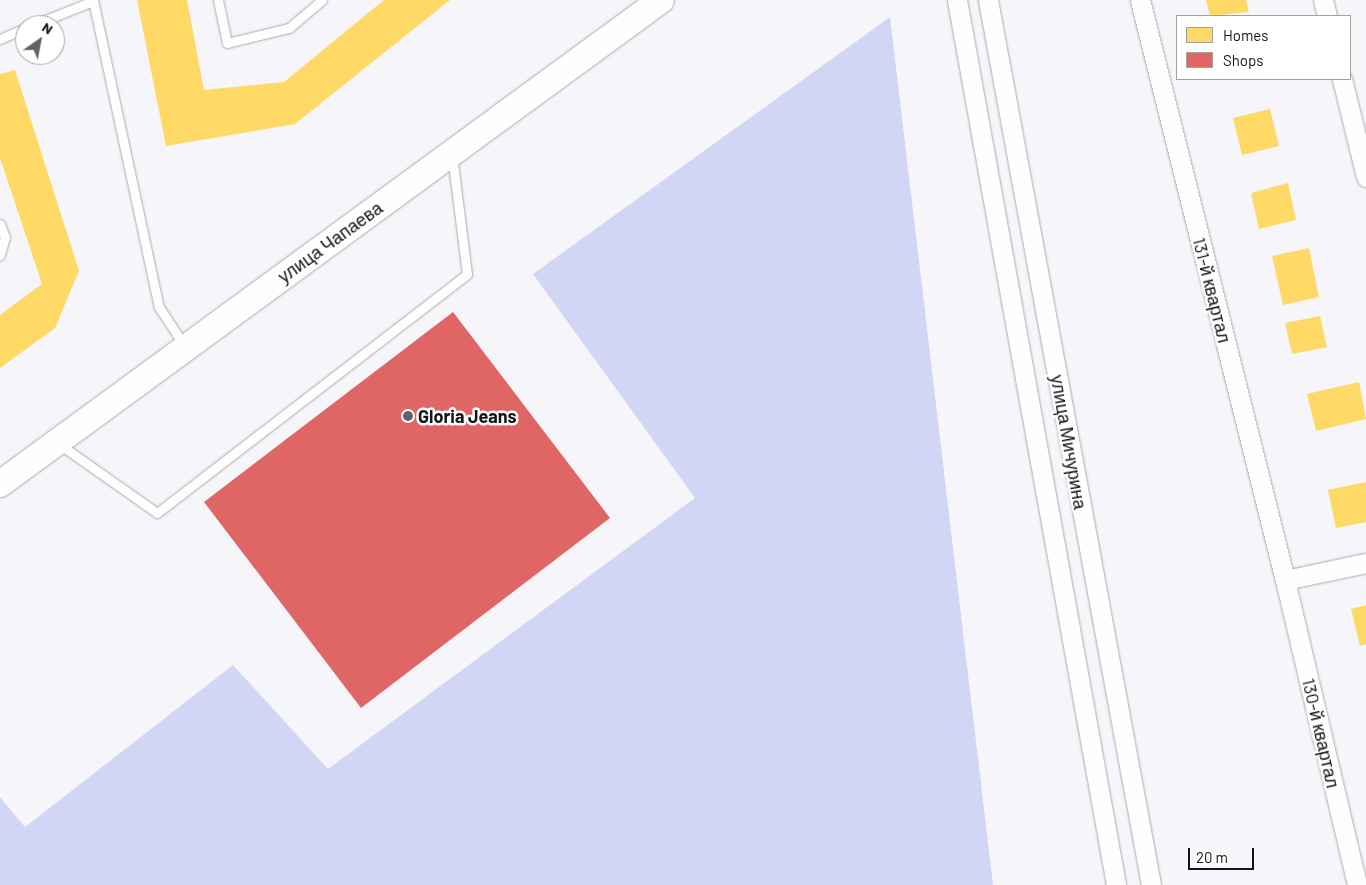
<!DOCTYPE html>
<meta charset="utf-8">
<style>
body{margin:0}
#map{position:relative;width:1366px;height:885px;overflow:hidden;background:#f5f5fa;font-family:Barlow,sans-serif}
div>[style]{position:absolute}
.forest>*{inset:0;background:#d2d6f5}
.homes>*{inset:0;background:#ffd966}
.shops>*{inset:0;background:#e06666}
.roads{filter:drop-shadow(0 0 1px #ababaf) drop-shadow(0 0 1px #ababaf)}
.service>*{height:9px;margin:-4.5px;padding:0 4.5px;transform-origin:4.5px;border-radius:4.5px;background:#fefefe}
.minor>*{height:19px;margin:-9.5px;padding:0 9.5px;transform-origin:9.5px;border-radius:9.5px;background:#fefefe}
.secondary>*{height:26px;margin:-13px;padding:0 13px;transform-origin:13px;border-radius:13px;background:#fefefe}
.dots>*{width:14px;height:14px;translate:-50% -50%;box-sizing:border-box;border:2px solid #fff;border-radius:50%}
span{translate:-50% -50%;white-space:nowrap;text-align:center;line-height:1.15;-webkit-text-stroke:5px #fff;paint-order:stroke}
.street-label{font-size:18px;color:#141416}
.poi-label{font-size:18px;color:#141416;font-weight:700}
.left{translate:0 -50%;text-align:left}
.legend{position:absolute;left:1176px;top:15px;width:175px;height:65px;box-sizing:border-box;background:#fff;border:1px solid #a1a1a2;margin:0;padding:6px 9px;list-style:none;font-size:15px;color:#141416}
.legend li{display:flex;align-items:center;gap:10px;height:25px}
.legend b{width:25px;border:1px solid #a1a1a2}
.north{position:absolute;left:15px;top:15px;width:50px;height:50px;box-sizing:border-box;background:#fff;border:1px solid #a1a1a2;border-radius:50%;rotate:33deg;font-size:14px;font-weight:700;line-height:20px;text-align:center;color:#141416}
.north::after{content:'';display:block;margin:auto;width:18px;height:22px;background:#636366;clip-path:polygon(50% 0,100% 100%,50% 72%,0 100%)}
.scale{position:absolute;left:1188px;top:848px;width:66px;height:22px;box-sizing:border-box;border:2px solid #141416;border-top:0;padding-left:6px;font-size:15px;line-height:18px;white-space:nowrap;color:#141416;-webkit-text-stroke:4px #fff;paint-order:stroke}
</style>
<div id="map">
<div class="forest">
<i style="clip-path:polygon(890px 17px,993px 885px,0 885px,0 797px,25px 827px,233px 665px,328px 769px,695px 498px,533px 274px)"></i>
</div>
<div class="homes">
<i style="clip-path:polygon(137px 0,187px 0,204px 90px,284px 82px,384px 0,450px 0,295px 124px,166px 146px)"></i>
<i style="clip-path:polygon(1206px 0,1246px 0,1249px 12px,1210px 16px)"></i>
<i style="clip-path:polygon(15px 70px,79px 271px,55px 328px,0 368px,0 315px,42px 284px,0 158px,0 74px)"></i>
<i style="clip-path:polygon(1270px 109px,1279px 146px,1242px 155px,1233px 118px)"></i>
<i style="clip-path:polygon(1288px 183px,1296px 220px,1259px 229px,1251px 193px)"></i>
<i style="clip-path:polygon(1309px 248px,1319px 297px,1283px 305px,1272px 256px)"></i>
<i style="clip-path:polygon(1320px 316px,1327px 347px,1292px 354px,1285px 323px)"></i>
<i style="clip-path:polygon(1359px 382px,1366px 419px,1316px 431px,1307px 394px)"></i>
<i style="clip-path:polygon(1366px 482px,1366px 522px,1336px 528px,1328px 490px)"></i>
<i style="clip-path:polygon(1366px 605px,1366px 644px,1360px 646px,1351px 609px)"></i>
</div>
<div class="shops">
<i style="clip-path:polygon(453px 312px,610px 518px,361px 708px,204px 502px)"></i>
</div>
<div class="roads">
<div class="service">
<i style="left:93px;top:0;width:314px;rotate:77.9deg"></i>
<i style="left:159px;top:307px;width:45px;rotate:56.7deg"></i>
<i style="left:218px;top:0;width:44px;rotate:78.2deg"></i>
<i style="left:227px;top:43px;width:64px;rotate:-13.6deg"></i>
<i style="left:289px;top:28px;width:43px;rotate:-40.3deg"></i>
<i style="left:33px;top:25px;width:65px;rotate:-21.8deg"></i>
<i style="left:0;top:39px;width:27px;rotate:-24deg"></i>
<i style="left:0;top:224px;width:14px;rotate:69deg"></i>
<i style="left:5px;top:237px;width:19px;rotate:106deg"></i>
<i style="left:59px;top:444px;width:120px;rotate:35.1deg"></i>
<i style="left:157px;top:513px;width:391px;rotate:-37.6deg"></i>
<i style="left:467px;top:274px;width:119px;rotate:-97.2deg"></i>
</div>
<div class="minor">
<i style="left:957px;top:0;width:899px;rotate:79.81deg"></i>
<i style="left:988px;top:0;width:900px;rotate:79.56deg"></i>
<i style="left:1140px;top:0;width:598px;rotate:75.96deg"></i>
<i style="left:1285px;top:580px;width:313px;rotate:76.7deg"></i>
<i style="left:1323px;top:0;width:16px;rotate:76deg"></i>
<i style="left:1342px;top:79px;width:101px;rotate:76.2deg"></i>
<i style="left:1285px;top:580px;width:83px;rotate:-11.9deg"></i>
</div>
<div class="secondary">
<i style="left:0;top:484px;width:819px;rotate:-36.21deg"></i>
</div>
</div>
<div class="dots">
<i style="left:408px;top:416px;background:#636366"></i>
</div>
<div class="street-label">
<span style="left:330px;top:242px;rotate:-36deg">улица Чапаева</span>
<span style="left:1212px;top:290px;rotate:76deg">131-й квартал</span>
<span style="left:1069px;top:442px;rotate:80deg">улица Мичурина</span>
<span style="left:1321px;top:733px;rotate:77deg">130-й квартал</span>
</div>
<div class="poi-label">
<span class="left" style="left:418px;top:416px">Gloria Jeans</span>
</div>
<ul class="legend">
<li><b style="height:14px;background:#ffd966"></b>Homes</li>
<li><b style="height:14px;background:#e06666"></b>Shops</li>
</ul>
<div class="north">N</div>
<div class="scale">20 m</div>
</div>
